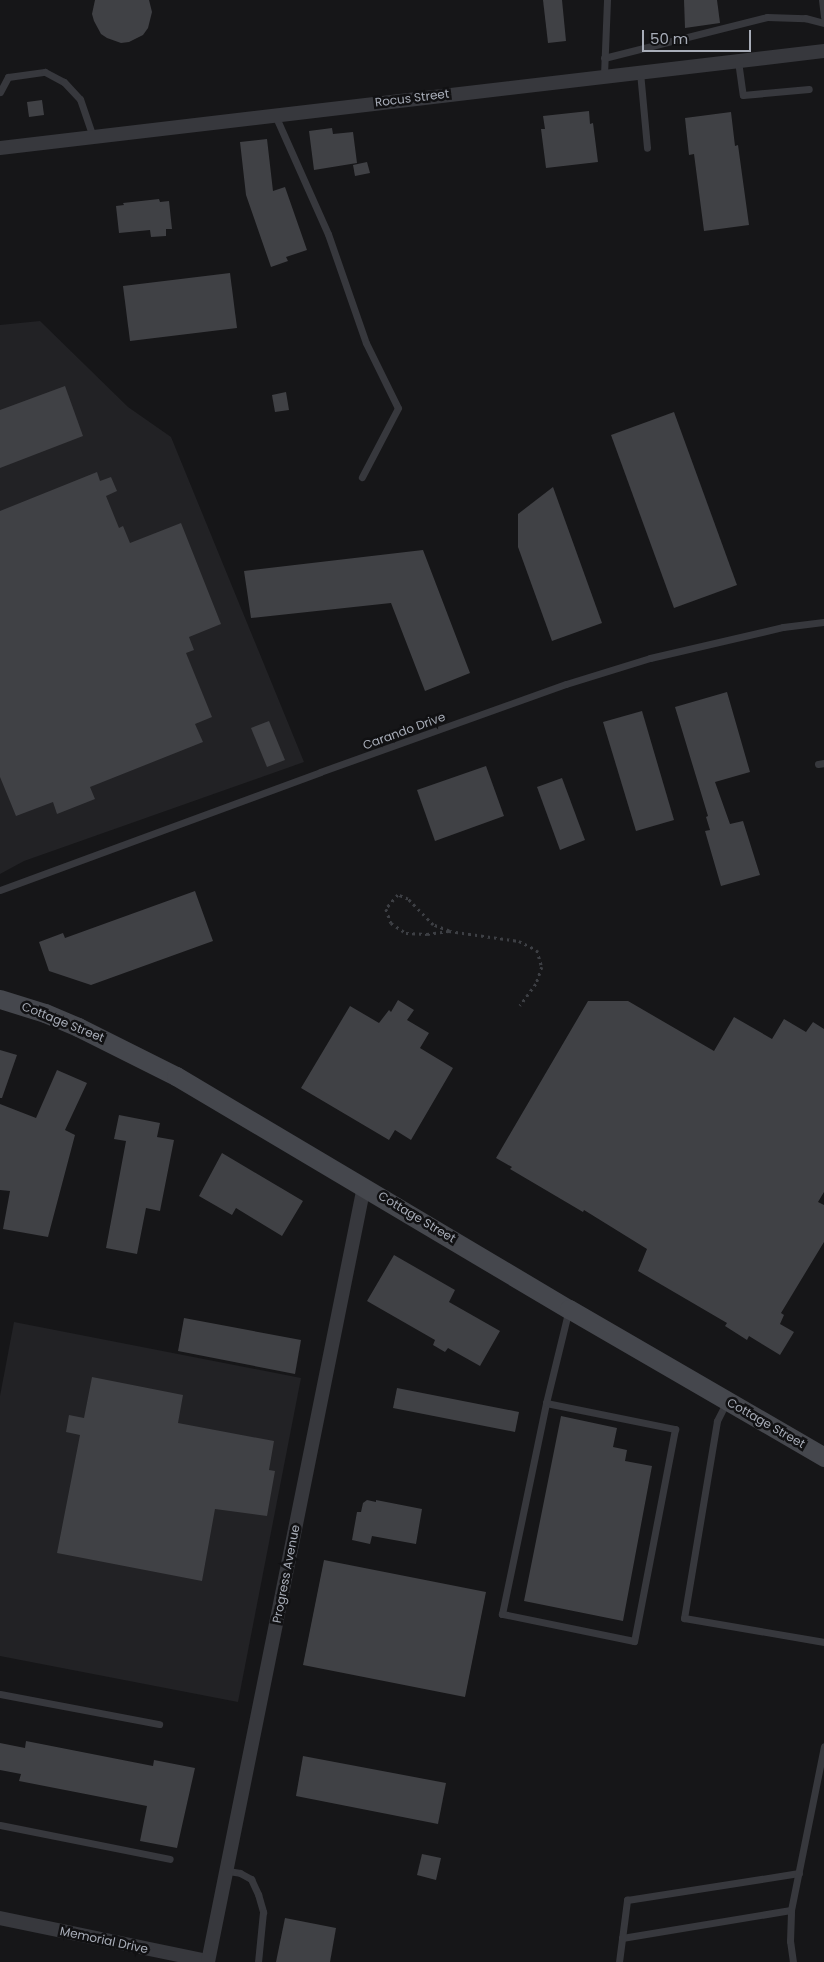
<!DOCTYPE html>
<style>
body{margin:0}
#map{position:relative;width:824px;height:1962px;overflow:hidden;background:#161618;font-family:Poppins,sans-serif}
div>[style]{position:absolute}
.built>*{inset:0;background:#222225}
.building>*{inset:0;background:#404145}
.path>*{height:2.5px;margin-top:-1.25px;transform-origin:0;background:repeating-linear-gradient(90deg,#3d3f44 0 2.5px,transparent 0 6.5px)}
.lane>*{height:7px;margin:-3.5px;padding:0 3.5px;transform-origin:3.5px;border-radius:3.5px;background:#37383d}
.street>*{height:14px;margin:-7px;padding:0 7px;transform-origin:7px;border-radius:7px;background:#37383d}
.secondary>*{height:19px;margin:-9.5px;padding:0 9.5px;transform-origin:9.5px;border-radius:9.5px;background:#45474d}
span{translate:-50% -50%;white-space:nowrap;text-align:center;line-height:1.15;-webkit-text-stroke:5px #111113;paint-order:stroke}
.street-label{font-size:12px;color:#a8adb8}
.scale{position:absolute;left:642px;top:30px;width:109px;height:22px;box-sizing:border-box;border:2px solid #a8adb8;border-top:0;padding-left:6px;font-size:15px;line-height:18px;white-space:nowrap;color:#a8adb8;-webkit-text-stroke:4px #111113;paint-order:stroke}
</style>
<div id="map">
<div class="built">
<i style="clip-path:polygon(40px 321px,128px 407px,171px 437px,304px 762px,24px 861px,0 874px,0 325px)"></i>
<i style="clip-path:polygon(14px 1322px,301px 1378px,238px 1702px,0 1656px,0 1396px)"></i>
</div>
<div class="building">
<i style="clip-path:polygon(95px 0,149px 0,152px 12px,148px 28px,143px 35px,129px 42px,121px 43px,107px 38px,101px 34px,94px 21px,92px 14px)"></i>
<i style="clip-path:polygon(543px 0,562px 0,566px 41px,548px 43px)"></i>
<i style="clip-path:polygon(684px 0,717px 0,720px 23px,685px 28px)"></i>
<i style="clip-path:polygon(42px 100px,44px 115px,29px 117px,27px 102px)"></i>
<i style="clip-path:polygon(589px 111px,590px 124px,593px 123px,598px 162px,546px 168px,541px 129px,545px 129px,543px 116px)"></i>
<i style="clip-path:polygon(731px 112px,735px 146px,738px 145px,749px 225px,704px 231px,694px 154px,689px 155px,685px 118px)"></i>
<i style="clip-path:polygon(332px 128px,333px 134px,353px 132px,357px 163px,314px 170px,309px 131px)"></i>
<i style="clip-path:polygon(267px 139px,273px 191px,285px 187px,307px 250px,286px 257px,288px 261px,271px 267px,246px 195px,240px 142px)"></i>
<i style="clip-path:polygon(367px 162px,370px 173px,355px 176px,353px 165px)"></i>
<i style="clip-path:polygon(159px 199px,160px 202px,169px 201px,172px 229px,166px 229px,166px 236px,151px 237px,150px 230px,119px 233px,116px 206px,124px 205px,123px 203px)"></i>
<i style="clip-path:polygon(230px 273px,237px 328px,130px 341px,123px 286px)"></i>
<i style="clip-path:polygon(65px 386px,83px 436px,0 468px,0 410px)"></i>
<i style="clip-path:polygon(286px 392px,289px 410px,275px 412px,272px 395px)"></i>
<i style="clip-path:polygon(674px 412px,737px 585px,674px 608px,611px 435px)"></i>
<i style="clip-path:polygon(97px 472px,100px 481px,111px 477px,117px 491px,106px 496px,119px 528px,123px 526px,130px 543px,181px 523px,221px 624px,189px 637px,194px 650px,186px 653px,212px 717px,195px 724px,203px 742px,90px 787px,95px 799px,57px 814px,53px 802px,16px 816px,0 777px,0 511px)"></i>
<i style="clip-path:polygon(553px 487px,602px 623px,552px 641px,518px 547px,518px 514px)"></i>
<i style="clip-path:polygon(423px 550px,470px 673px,425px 691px,391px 603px,251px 618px,244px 571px)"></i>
<i style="clip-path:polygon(727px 692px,750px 772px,715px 782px,730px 824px,743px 821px,760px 875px,721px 886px,705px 831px,710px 830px,706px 817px,708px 816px,675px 707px)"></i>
<i style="clip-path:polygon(642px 711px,674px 820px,636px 831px,603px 722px)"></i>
<i style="clip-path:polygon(269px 721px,285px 760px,267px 767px,251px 728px)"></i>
<i style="clip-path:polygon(486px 766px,504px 816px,435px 841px,417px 790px)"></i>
<i style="clip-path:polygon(562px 778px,585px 840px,560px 850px,537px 787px)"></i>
<i style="clip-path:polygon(195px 891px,213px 941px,91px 985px,49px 971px,39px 942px,63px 933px,65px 938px)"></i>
<i style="clip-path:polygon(398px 1000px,414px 1010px,407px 1020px,429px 1033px,420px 1048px,453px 1068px,411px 1140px,395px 1130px,389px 1140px,301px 1088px,350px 1006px,379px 1023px,389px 1010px,391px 1012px)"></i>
<i style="clip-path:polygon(588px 1001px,628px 1001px,714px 1051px,734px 1017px,772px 1039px,784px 1019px,806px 1032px,813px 1022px,824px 1029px,824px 1192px,818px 1202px,824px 1205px,824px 1242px,781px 1313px,784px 1315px,780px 1324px,794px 1332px,780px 1355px,749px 1336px,747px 1340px,725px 1326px,727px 1323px,638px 1271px,647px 1249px,584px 1210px,583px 1212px,510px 1169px,512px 1167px,496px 1158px)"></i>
<i style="clip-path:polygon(0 1050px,17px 1055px,2px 1098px,0 1098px)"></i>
<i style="clip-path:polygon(57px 1070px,87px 1083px,65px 1130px,75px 1135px,48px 1237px,3px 1229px,10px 1191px,0 1190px,0 1104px,36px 1118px)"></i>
<i style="clip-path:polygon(119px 1115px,160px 1123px,157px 1137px,174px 1140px,160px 1211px,146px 1208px,137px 1254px,106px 1248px,126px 1141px,114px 1139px)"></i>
<i style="clip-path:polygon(222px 1153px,303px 1201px,282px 1236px,236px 1208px,232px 1215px,199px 1196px)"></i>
<i style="clip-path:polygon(394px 1255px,455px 1290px,449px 1302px,500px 1331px,480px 1366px,448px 1348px,445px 1352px,433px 1345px,435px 1340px,367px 1301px)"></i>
<i style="clip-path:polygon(184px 1318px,301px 1340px,295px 1374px,178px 1351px)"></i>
<i style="clip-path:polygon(92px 1377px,183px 1395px,178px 1423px,274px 1441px,269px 1470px,275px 1471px,267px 1516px,215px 1509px,202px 1581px,57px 1553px,80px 1435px,66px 1432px,69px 1415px,84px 1418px)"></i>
<i style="clip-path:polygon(397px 1388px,519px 1412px,515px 1432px,393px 1408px)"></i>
<i style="clip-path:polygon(561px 1416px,617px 1428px,613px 1447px,627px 1450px,625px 1461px,652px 1466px,623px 1621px,524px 1601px)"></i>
<i style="clip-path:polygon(367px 1500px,376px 1502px,376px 1500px,422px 1509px,416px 1544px,372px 1536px,370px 1544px,352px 1540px,357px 1512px,361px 1512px,363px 1503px)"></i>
<i style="clip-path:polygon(324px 1560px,486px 1592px,465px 1697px,303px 1665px)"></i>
<i style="clip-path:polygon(26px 1741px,153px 1766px,154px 1760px,195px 1768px,177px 1848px,140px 1841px,147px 1806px,19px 1781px,21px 1774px,0 1770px,0 1743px,25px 1748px)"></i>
<i style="clip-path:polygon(303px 1756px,446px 1783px,438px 1824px,296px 1796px)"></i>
<i style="clip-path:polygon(422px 1854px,441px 1858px,436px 1880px,417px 1875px)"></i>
<i style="clip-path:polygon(285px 1918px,336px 1928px,330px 1962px,276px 1962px)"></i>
</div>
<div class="path">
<i style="left:449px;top:931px;width:17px;rotate:-159deg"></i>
<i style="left:433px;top:925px;width:36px;rotate:-134deg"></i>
<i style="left:408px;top:899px;width:11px;rotate:-158deg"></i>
<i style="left:398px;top:895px;width:18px;rotate:131deg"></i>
<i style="left:386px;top:909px;width:15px;rotate:70deg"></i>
<i style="left:391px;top:923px;width:18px;rotate:34deg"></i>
<i style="left:406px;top:933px;width:21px;rotate:3deg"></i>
<i style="left:427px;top:934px;width:22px;rotate:-8deg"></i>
<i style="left:449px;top:931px;width:71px;rotate:8.1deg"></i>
<i style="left:519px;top:941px;width:20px;rotate:27deg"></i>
<i style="left:537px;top:950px;width:18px;rotate:74deg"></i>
<i style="left:542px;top:967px;width:18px;rotate:109deg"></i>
<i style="left:536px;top:984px;width:27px;rotate:126deg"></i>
</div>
<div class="lane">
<i style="left:822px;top:0;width:17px;rotate:83deg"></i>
<i style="left:604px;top:58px;width:168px;rotate:-14.1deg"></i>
<i style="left:767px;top:17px;width:38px;rotate:2deg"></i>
<i style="left:805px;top:18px;width:20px;rotate:15deg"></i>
<i style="left:738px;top:61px;width:34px;rotate:82deg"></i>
<i style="left:743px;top:95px;width:66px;rotate:-5.2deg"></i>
<i style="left:640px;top:72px;width:76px;rotate:84.7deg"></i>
<i style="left:604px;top:75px;width:75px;rotate:-87.7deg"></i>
<i style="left:0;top:92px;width:17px;rotate:-62deg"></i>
<i style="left:8px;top:77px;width:37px;rotate:-8deg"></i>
<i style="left:45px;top:72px;width:21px;rotate:28deg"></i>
<i style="left:64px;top:82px;width:23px;rotate:47deg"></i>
<i style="left:80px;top:99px;width:40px;rotate:71.1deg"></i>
<i style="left:275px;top:115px;width:130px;rotate:66deg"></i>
<i style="left:328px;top:234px;width:115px;rotate:70.8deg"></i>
<i style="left:366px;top:343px;width:72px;rotate:63.8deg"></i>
<i style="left:398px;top:408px;width:78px;rotate:117.6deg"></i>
<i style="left:818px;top:764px;width:6px;rotate:-9deg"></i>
<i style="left:0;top:890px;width:341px;rotate:-20.2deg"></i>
<i style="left:320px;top:772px;width:261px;rotate:-19.7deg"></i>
<i style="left:566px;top:684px;width:88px;rotate:-17.2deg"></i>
<i style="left:650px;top:658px;width:137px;rotate:-13.1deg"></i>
<i style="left:783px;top:627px;width:41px;rotate:-7deg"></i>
<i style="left:546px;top:1403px;width:132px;rotate:11.4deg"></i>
<i style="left:675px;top:1429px;width:216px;rotate:100.9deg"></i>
<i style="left:634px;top:1641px;width:135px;rotate:-168.4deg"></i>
<i style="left:502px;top:1614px;width:216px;rotate:-78.2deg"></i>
<i style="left:546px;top:1403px;width:97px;rotate:-76.3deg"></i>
<i style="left:726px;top:1403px;width:20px;rotate:117deg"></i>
<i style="left:717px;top:1421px;width:200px;rotate:99.5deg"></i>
<i style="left:684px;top:1618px;width:142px;rotate:9.7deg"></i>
<i style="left:0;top:1694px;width:162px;rotate:10.7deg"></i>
<i style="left:0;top:1825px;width:173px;rotate:11.3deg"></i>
<i style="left:228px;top:1871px;width:12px;rotate:9deg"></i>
<i style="left:240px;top:1873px;width:13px;rotate:29deg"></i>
<i style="left:251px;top:1879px;width:17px;rotate:65deg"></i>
<i style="left:258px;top:1894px;width:19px;rotate:74deg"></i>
<i style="left:263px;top:1912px;width:50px;rotate:95.7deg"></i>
<i style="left:622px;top:1938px;width:171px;rotate:-9.4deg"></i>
<i style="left:619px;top:1962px;width:63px;rotate:-82.6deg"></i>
<i style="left:627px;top:1900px;width:174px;rotate:-8.9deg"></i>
<i style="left:793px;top:1962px;width:21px;rotate:-98deg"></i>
<i style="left:790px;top:1941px;width:31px;rotate:-88deg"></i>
<i style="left:791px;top:1910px;width:167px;rotate:-78.6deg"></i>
</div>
<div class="street">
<i style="left:0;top:148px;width:830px;rotate:-6.71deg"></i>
<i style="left:0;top:1918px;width:212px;rotate:11.7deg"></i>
<i style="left:208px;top:1962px;width:792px;rotate:-78.63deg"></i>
</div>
<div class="secondary">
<i style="left:0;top:999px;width:47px;rotate:17.3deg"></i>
<i style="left:45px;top:1013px;width:36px;rotate:23deg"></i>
<i style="left:78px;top:1027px;width:110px;rotate:26.6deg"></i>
<i style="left:176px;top:1076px;width:457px;rotate:30.7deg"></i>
<i style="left:569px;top:1309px;width:295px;rotate:30.1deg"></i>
</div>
<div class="street-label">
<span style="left:412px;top:98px;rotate:-7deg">Rocus Street</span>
<span style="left:404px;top:731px;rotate:-20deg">Carando Drive</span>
<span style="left:63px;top:1022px;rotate:22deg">Cottage Street</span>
<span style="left:417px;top:1217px;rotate:31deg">Cottage Street</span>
<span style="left:766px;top:1423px;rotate:30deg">Cottage Street</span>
<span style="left:286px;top:1574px;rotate:-79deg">Progress Avenue</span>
<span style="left:104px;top:1940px;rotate:12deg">Memorial Drive</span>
</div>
<div class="scale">50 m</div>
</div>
